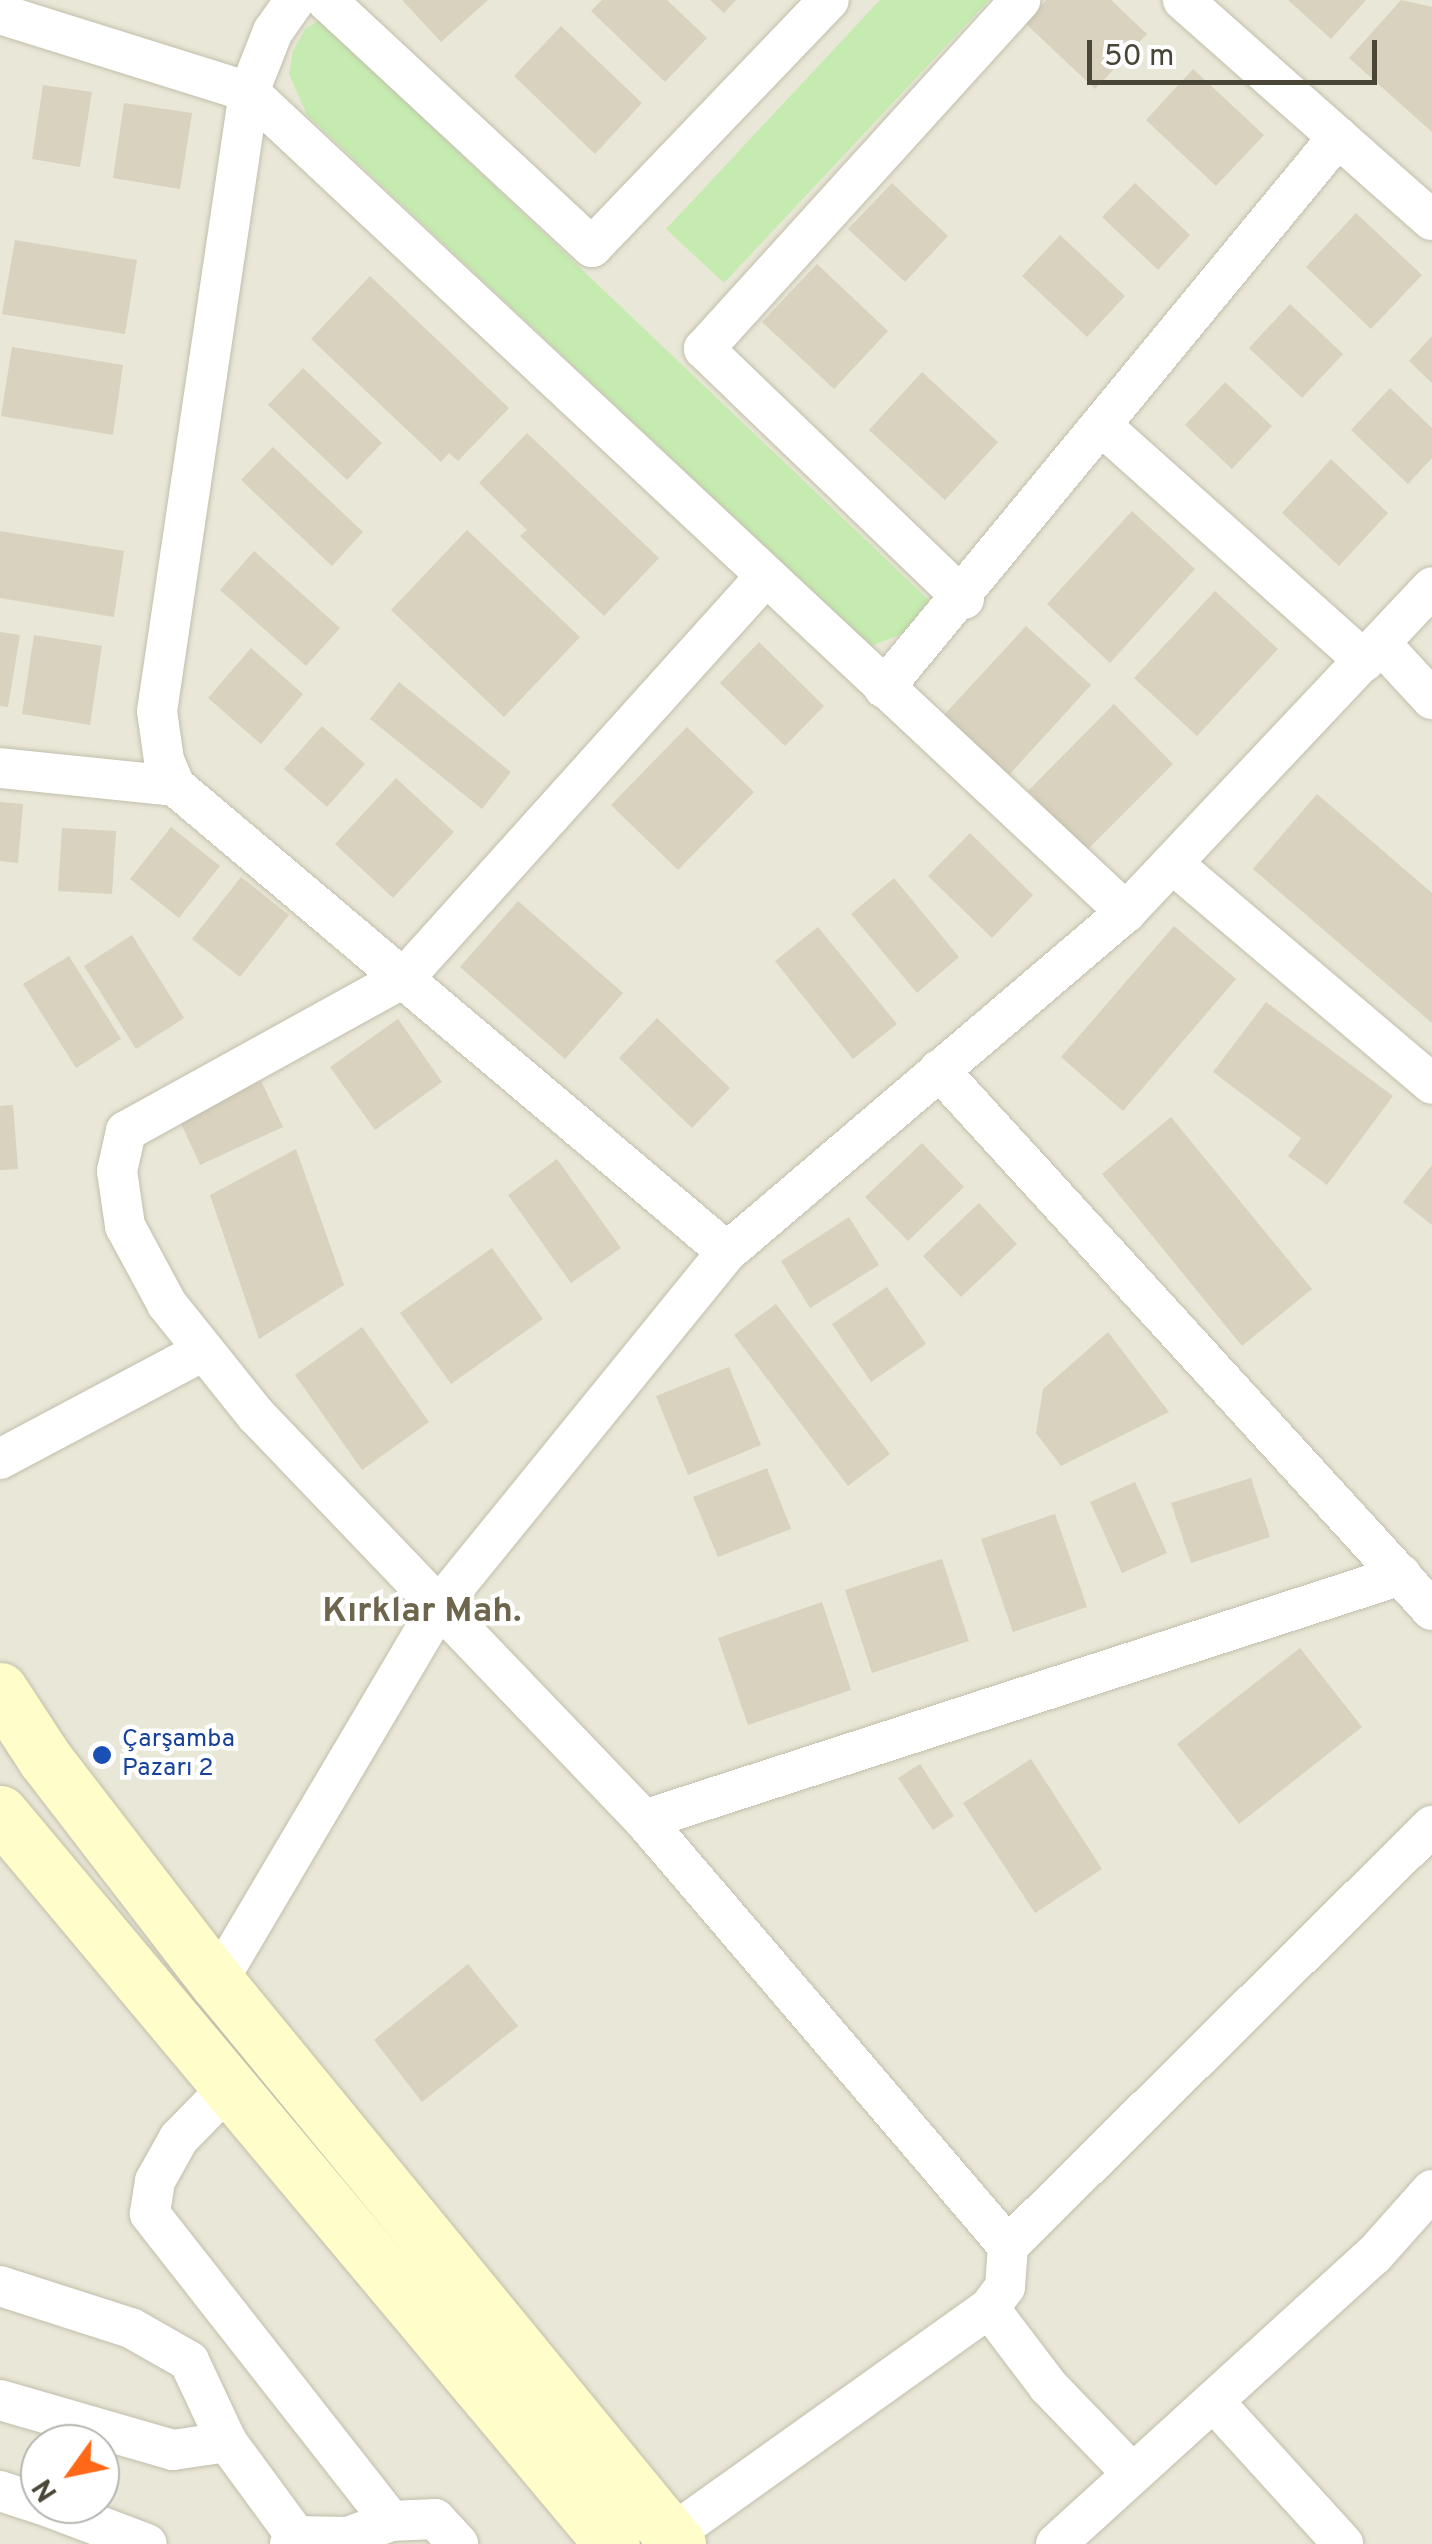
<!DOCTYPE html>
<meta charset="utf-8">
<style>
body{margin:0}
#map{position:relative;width:1432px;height:2544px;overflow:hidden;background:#f5f4e9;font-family:Overpass,sans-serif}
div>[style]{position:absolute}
.residential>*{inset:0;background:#e9e7d7}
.green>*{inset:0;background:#c5ebb0}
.building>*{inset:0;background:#d8d2be}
.roads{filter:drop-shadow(0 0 2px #c1beab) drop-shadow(0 0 2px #c1beab)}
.street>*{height:40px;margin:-20px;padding:0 20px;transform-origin:20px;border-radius:20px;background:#fff}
.secondary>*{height:55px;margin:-27.5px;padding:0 27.5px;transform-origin:27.5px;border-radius:27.5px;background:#fffdc9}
.dots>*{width:28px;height:28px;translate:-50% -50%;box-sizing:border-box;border:5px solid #fff;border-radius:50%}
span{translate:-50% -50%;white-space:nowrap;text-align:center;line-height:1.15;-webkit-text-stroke:9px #fff;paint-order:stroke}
.transit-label{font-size:25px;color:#164399}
.left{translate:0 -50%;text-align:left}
.district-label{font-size:35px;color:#6d664d;font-weight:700}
.north{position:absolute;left:20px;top:2424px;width:100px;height:100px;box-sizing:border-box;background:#fff;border:2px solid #b6b5af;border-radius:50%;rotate:237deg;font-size:28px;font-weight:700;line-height:40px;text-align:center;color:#494637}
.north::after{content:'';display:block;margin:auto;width:35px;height:45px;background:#ff6816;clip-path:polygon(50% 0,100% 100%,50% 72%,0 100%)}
.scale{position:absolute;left:1087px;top:40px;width:290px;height:45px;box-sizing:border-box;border:5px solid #494637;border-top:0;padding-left:12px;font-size:30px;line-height:35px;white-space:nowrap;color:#494637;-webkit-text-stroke:8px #fff;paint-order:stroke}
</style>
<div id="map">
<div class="residential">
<i style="clip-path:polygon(evenodd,0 0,1432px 0,1432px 2544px,0 2544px,0 0,40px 2444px,100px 2444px,100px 2504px,40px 2504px,40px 2444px)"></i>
</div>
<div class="green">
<i style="clip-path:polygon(880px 0,989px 0,724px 283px,666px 229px)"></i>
<i style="clip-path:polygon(320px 20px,933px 604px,912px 630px,871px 646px,307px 115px,289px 74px,293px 51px,306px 28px)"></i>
</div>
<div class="building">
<i style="clip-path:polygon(402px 0,488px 0,441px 42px)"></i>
<i style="clip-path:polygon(602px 0,667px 0,707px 38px,665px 82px,591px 11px)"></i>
<i style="clip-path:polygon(710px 0,736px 0,724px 13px)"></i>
<i style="clip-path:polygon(1046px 0,1111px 0,1147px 34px,1095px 89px,1025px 23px)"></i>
<i style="clip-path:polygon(1288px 0,1366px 0,1331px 39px)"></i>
<i style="clip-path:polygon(1401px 0,1432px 7px,1432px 132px,1349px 58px)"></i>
<i style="clip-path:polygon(561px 26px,642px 103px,595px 154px,514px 76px)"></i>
<i style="clip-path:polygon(1193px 69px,1264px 135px,1216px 186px,1146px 120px)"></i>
<i style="clip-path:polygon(43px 85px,92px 92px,80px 167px,32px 159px)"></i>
<i style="clip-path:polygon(124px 103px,192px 113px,180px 189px,113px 178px)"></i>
<i style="clip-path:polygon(892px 183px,948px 236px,905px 282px,848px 229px)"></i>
<i style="clip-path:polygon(1135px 183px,1190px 235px,1158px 270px,1102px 217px)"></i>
<i style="clip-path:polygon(1356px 213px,1422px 275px,1371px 329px,1306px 267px)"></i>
<i style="clip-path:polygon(1060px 235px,1125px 296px,1087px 337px,1022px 276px)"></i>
<i style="clip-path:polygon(15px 240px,137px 260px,125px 334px,2px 314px)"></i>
<i style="clip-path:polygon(817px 264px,888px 331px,834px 389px,762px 322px)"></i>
<i style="clip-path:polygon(370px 276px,509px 408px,458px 461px,449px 453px,441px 462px,311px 339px)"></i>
<i style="clip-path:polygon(1290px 304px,1343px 354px,1302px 398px,1249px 348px)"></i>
<i style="clip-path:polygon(1432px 336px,1432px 383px,1409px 361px)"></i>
<i style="clip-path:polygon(12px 347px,123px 365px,113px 435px,1px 416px)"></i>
<i style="clip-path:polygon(303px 368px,382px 443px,347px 480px,268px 405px)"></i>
<i style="clip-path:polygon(922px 372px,998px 442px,945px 500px,869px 430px)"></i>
<i style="clip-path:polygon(1225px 382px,1272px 426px,1232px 469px,1185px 425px)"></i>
<i style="clip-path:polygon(1390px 388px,1432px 428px,1432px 458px,1408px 484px,1351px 430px)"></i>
<i style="clip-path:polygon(527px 433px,659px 558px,604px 616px,520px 536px,527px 530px,479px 483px)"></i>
<i style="clip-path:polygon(273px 447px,363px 532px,332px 566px,241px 480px)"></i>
<i style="clip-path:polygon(1331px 459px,1388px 513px,1339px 566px,1282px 513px)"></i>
<i style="clip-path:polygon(1132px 511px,1195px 569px,1110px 663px,1047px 604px)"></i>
<i style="clip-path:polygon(467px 530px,580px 637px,504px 717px,391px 610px)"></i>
<i style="clip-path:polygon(0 531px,124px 551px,114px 617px,0 598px)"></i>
<i style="clip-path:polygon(254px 551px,340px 628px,306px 666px,220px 590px)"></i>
<i style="clip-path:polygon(1215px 591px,1278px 649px,1197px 736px,1134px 678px)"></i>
<i style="clip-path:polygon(1026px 626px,1091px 685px,1009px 775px,944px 715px)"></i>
<i style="clip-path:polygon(0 632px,20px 635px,8px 707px,0 706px)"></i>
<i style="clip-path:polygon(34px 635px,102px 646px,90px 725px,22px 714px)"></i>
<i style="clip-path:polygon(759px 642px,824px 706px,785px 746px,720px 683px)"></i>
<i style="clip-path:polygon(251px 648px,303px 694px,261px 744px,208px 698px)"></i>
<i style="clip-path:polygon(399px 682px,511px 772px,482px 809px,370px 719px)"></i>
<i style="clip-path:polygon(1114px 704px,1173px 764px,1087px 850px,1028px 791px)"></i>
<i style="clip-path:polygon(322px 726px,365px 764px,327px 807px,284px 769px)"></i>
<i style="clip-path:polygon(687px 727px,754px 792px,678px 870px,611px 805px)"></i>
<i style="clip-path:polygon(396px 778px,454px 832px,393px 898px,335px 844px)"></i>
<i style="clip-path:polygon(1317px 794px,1432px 893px,1432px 1023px,1253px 869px)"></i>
<i style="clip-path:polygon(0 802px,23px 804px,18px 863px,0 861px)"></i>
<i style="clip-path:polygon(171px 827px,220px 866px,179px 918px,130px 879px)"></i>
<i style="clip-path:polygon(62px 828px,116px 831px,112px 894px,58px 891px)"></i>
<i style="clip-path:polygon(970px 833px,1033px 895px,992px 938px,928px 876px)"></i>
<i style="clip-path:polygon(241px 877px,289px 915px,240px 977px,192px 939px)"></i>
<i style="clip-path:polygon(894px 878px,959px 957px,917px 993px,851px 914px)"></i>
<i style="clip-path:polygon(518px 901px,623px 993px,565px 1059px,460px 967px)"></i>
<i style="clip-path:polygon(1174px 926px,1236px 979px,1123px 1111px,1061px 1057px)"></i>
<i style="clip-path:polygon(818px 927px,897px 1024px,853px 1059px,775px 961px)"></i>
<i style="clip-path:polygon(132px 935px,184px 1018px,136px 1049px,84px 966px)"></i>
<i style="clip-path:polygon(69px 956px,121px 1039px,76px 1068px,23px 984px)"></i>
<i style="clip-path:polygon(1266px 1002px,1393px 1096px,1327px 1185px,1288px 1156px,1301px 1138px,1213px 1072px)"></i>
<i style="clip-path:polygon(657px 1018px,730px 1088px,692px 1128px,619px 1058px)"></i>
<i style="clip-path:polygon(398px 1019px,442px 1082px,375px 1130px,330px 1067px)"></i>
<i style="clip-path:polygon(261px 1081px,283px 1127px,200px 1165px,179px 1119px)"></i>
<i style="clip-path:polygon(13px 1105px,18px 1169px,0 1170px,0 1106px)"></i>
<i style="clip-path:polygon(1171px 1117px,1312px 1289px,1242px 1346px,1102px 1174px)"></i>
<i style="clip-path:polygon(922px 1143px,964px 1187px,908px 1241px,865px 1197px)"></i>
<i style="clip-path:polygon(296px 1149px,344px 1285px,259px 1339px,210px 1195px)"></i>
<i style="clip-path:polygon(557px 1159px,621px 1248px,571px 1283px,508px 1195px)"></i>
<i style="clip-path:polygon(1432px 1165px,1432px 1225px,1403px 1202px)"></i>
<i style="clip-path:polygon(979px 1203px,1017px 1244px,961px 1297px,923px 1256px)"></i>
<i style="clip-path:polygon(849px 1217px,879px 1265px,810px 1308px,781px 1261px)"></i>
<i style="clip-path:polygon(492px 1248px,543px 1319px,451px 1384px,400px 1313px)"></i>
<i style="clip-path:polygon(887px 1287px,926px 1344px,871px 1382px,832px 1324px)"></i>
<i style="clip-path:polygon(776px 1304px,890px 1454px,848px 1486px,734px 1335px)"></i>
<i style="clip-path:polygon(362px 1327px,429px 1422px,362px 1470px,295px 1375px)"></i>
<i style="clip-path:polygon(1108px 1332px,1169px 1412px,1061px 1466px,1036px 1433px,1043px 1389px)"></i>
<i style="clip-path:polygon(729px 1367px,761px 1445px,688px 1475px,656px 1396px)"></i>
<i style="clip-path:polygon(767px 1468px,791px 1529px,718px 1557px,693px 1497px)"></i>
<i style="clip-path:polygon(1251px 1478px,1270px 1537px,1191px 1563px,1171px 1503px)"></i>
<i style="clip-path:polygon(1135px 1482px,1167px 1553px,1122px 1573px,1090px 1502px)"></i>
<i style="clip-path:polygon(1055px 1514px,1087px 1607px,1013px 1632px,981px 1539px)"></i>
<i style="clip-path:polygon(942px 1559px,969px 1641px,872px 1673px,845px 1590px)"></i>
<i style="clip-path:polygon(822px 1602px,851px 1690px,748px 1725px,718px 1638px)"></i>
<i style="clip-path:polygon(1300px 1648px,1362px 1727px,1239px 1824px,1177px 1744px)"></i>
<i style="clip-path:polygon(1031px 1759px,1102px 1869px,1035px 1913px,963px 1803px)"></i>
<i style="clip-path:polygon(920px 1764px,954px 1816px,933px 1830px,898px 1778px)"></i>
<i style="clip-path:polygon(468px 1964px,518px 2026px,422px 2102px,374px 2040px)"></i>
</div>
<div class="roads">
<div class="street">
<i style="left:295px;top:0;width:38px;rotate:125deg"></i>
<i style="left:273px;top:31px;width:66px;rotate:111.5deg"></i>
<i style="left:249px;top:92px;width:626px;rotate:98.45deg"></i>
<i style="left:157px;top:711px;width:49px;rotate:81.9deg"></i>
<i style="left:164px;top:760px;width:28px;rotate:67deg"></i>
<i style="left:175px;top:786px;width:722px;rotate:40.17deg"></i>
<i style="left:326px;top:0;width:363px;rotate:42.9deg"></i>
<i style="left:592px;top:247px;width:342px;rotate:-46.2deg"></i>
<i style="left:1183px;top:0;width:332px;rotate:41.5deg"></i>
<i style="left:0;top:14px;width:261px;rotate:17.4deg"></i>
<i style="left:249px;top:92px;width:1201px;rotate:43.08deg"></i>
<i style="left:1103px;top:427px;width:351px;rotate:41.8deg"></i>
<i style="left:765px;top:577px;width:538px;rotate:131.99deg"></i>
<i style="left:405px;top:977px;width:319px;rotate:151.1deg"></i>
<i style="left:126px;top:1131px;width:41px;rotate:102.7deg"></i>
<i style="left:117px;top:1171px;width:56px;rotate:81.7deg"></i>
<i style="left:125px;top:1226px;width:89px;rotate:61.7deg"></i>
<i style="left:167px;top:1304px;width:142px;rotate:51.3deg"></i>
<i style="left:256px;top:1415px;width:561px;rotate:46.23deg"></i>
<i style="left:644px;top:1820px;width:560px;rotate:49.49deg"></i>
<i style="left:1008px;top:2246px;width:41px;rotate:94.2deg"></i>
<i style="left:1005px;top:2287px;width:26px;rotate:127deg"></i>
<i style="left:989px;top:2308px;width:99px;rotate:52.8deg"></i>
<i style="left:1049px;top:2387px;width:117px;rotate:46deg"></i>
<i style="left:964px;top:599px;width:361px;rotate:-136.1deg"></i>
<i style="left:704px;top:349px;width:471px;rotate:-47.8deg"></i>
<i style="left:1381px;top:644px;width:75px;rotate:47.2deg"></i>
<i style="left:884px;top:688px;width:714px;rotate:-50.51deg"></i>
<i style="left:0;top:768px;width:176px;rotate:5.9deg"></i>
<i style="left:1174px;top:865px;width:338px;rotate:40.3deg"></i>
<i style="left:939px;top:1070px;width:731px;rotate:47.61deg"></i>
<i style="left:0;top:1459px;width:230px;rotate:-28deg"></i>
<i style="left:644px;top:1820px;width:796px;rotate:-17.93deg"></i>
<i style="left:217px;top:1982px;width:437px;rotate:-59.4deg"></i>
<i style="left:439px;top:1606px;width:456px;rotate:-50.9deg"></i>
<i style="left:727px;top:1252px;width:524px;rotate:-40.44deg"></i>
<i style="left:1126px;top:912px;width:446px;rotate:-46.7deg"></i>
<i style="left:230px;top:2086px;width:73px;rotate:134.4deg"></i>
<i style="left:179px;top:2138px;width:49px;rotate:119.2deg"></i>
<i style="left:155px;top:2181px;width:33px;rotate:99deg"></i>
<i style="left:150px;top:2214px;width:390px;rotate:51.9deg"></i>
<i style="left:1008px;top:2246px;width:597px;rotate:-44.73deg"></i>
<i style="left:0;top:2286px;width:138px;rotate:17.8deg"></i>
<i style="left:131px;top:2328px;width:67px;rotate:29.6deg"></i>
<i style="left:189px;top:2361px;width:89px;rotate:64.9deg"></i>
<i style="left:227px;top:2442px;width:117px;rotate:53.7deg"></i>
<i style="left:0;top:2400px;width:180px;rotate:16.1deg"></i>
<i style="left:173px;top:2450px;width:55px;rotate:-8.4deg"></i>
<i style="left:1214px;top:2402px;width:192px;rotate:47.7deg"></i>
<i style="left:0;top:2491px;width:42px;rotate:18deg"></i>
<i style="left:41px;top:2504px;width:113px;rotate:20.7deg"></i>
<i style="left:671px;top:2535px;width:391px;rotate:-35.5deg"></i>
<i style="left:290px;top:2544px;width:10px;rotate:-53deg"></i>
<i style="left:296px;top:2536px;width:52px;rotate:1.1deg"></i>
<i style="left:348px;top:2537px;width:46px;rotate:-20.4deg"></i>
<i style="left:391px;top:2521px;width:44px;rotate:-2.6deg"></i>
<i style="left:435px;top:2519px;width:34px;rotate:47deg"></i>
<i style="left:1056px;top:2544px;width:430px;rotate:-42.3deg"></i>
<i style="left:1374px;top:2255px;width:87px;rotate:-48.3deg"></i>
</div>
<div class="secondary">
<i style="left:0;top:1690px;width:82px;rotate:56.9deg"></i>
<i style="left:45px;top:1759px;width:282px;rotate:52.4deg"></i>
<i style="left:217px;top:1982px;width:727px;rotate:50.64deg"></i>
<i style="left:0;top:1813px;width:953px;rotate:50.06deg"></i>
</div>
</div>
<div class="dots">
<i style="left:102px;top:1755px;background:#1a4fb4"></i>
</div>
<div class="transit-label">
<span class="left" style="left:122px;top:1755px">Çarşamba<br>Pazarı 2</span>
</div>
<div class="district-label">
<span style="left:422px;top:1612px">Kırklar Mah.</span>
</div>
<div class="north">N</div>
<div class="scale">50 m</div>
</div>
